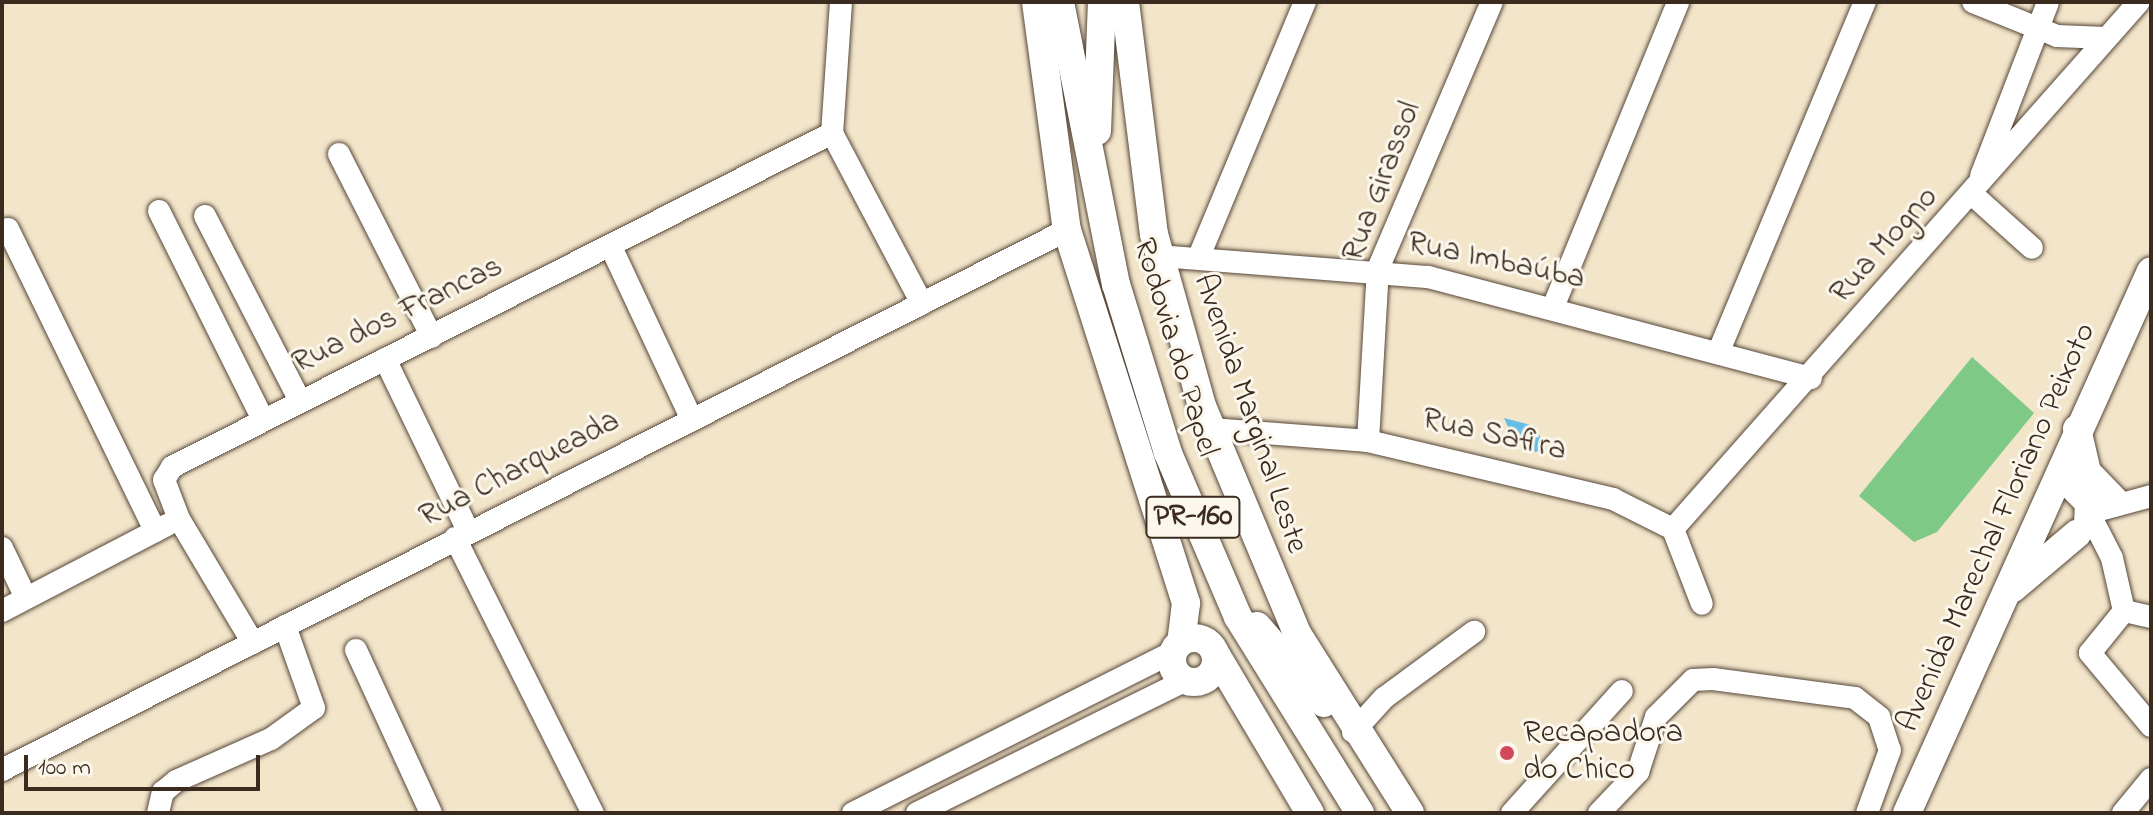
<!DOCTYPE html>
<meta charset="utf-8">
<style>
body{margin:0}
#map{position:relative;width:2153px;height:815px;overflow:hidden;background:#f2e5ca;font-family:"Indie Flower",sans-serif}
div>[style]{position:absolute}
.green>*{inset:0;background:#7fc987}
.water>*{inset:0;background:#67bee4}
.roads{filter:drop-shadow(0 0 2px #564638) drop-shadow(0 0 2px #564638)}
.minor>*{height:22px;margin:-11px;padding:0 11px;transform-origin:11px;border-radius:11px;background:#fff}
.major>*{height:28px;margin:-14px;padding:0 14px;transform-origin:14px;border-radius:14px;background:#fff}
.major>.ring{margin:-14px;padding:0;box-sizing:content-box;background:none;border:28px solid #fff;border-radius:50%}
.dots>*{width:22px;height:22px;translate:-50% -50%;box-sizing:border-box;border:4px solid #fbf7ec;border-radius:50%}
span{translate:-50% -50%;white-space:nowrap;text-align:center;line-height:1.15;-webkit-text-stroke:6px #fbf7ec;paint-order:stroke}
.shield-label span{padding:2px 6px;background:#fbf7ec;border:2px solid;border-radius:6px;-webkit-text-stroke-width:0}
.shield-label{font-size:30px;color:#3b2a1e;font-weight:700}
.street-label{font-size:32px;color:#3b2a1e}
.poi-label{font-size:32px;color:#3b2a1e}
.left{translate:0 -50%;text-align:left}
.frame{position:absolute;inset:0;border:4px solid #3b2a1e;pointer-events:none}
.scale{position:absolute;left:24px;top:755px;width:236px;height:36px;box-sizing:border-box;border:4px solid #3b2a1e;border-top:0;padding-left:10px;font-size:24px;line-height:28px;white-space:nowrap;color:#3b2a1e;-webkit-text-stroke:6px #fbf7ec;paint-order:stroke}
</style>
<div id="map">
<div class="green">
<i style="clip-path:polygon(1972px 357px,2034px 413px,1937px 532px,1914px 542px,1859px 496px)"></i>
</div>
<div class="water">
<i style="clip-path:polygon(1504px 418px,1535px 426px,1546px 449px,1535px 452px,1529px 438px,1514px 440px)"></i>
</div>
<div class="roads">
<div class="minor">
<i style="left:841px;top:2px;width:131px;rotate:93.9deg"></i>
<i style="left:832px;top:133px;width:193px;rotate:62.2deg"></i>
<i style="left:1973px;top:2px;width:91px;rotate:22deg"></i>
<i style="left:2057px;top:36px;width:49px;rotate:2.3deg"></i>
<i style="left:339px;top:154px;width:205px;rotate:63.1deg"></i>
<i style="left:1981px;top:176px;width:186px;rotate:-68.9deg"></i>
<i style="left:1973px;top:195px;width:79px;rotate:41.9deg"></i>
<i style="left:159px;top:211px;width:231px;rotate:63.5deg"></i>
<i style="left:205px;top:216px;width:206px;rotate:62.8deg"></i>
<i style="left:8px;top:229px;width:336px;rotate:64deg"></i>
<i style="left:611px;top:247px;width:191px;rotate:64.9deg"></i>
<i style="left:1200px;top:254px;width:273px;rotate:-67.4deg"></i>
<i style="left:1159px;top:256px;width:270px;rotate:4.5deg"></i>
<i style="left:1428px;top:277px;width:396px;rotate:14.8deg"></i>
<i style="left:1554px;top:305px;width:327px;rotate:-67.7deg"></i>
<i style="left:1718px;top:353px;width:381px;rotate:-67.3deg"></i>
<i style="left:385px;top:359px;width:191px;rotate:64.2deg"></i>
<i style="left:1212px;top:429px;width:156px;rotate:4.4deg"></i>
<i style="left:1368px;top:441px;width:252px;rotate:13.3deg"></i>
<i style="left:1613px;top:499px;width:67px;rotate:26.6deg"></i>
<i style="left:1673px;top:529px;width:80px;rotate:68.9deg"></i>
<i style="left:1368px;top:441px;width:172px;rotate:-86.7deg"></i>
<i style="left:1378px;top:269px;width:290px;rotate:-66.9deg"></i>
<i style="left:2059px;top:477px;width:38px;rotate:45deg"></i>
<i style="left:2086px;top:504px;width:21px;rotate:93deg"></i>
<i style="left:1673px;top:529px;width:703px;rotate:-48.52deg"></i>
<i style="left:455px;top:538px;width:308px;rotate:63.4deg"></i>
<i style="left:2px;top:548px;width:55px;rotate:64.4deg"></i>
<i style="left:2px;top:611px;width:186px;rotate:-27.5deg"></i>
<i style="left:2124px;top:611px;width:54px;rotate:-102.8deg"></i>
<i style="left:2112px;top:558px;width:51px;rotate:-117.1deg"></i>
<i style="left:2089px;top:513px;width:64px;rotate:-15.3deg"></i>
<i style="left:2151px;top:617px;width:28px;rotate:-167deg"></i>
<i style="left:2124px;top:611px;width:54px;rotate:129deg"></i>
<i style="left:2090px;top:653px;width:95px;rotate:50.1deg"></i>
<i style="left:253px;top:643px;width:144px;rotate:-120.8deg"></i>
<i style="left:179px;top:519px;width:42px;rotate:-111deg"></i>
<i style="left:164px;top:480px;width:15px;rotate:-58deg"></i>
<i style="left:172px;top:467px;width:740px;rotate:-26.84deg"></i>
<i style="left:356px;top:650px;width:179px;rotate:65.3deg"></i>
<i style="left:1353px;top:732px;width:46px;rotate:-47.6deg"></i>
<i style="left:1384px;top:698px;width:112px;rotate:-36.3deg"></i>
<i style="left:2px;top:770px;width:1194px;rotate:-26.89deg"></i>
<i style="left:158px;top:813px;width:22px;rotate:-77deg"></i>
<i style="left:163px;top:792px;width:17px;rotate:-40deg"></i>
<i style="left:176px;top:781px;width:104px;rotate:-23.9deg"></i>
<i style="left:271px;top:739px;width:53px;rotate:-35.8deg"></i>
<i style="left:314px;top:708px;width:87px;rotate:-109.5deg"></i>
<i style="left:853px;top:813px;width:358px;rotate:-26.7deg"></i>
<i style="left:917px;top:813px;width:300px;rotate:-26.3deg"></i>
<i style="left:1512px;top:813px;width:164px;rotate:-48deg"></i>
<i style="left:1599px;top:813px;width:57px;rotate:-46.4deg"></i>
<i style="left:1638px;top:772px;width:58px;rotate:-71.9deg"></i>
<i style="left:1656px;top:717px;width:52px;rotate:-45deg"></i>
<i style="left:1693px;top:680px;width:20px;rotate:-3deg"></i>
<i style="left:1713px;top:679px;width:143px;rotate:7.6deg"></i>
<i style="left:1855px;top:698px;width:31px;rotate:38deg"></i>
<i style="left:1879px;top:717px;width:35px;rotate:72deg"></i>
<i style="left:1890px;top:750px;width:67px;rotate:110.1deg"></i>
<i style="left:2123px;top:813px;width:44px;rotate:-50.5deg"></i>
</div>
<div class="major">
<i style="left:1036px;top:2px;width:230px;rotate:82.3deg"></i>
<i style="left:1067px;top:230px;width:392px;rotate:72.3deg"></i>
<i style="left:1186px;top:603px;width:38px;rotate:97deg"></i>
<i style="left:1060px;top:2px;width:288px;rotate:78.8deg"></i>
<i style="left:1116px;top:284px;width:177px;rotate:72.9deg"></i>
<i style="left:1168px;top:453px;width:178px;rotate:66.9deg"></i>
<i style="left:1238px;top:617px;width:231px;rotate:58.1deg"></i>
<i style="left:1125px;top:2px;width:234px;rotate:82.9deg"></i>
<i style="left:1154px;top:234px;width:179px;rotate:74.4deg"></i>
<i style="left:1202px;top:406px;width:248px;rotate:67.3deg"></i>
<i style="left:1298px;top:635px;width:210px;rotate:57.8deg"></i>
<i style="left:1097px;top:131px;width:129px;rotate:-87.8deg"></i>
<i style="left:2077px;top:429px;width:44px;rotate:76.9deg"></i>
<i style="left:2087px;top:472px;width:42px;rotate:46deg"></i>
<i style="left:2013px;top:588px;width:84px;rotate:-40.2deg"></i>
<i style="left:1257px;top:626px;width:102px;rotate:49deg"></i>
<i class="ring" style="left:1172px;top:638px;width:16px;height:16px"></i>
<i style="left:1215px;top:653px;width:186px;rotate:59.3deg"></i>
<i style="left:1907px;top:813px;width:594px;rotate:-65.76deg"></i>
</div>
</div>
<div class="dots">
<i style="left:1507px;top:753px;background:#d1495b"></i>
</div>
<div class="shield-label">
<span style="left:1193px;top:517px">PR-160</span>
</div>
<div class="street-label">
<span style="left:1383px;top:182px;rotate:-69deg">Rua Girassol</span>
<span style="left:1885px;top:246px;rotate:-48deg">Rua Mogno</span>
<span style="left:1496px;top:262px;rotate:12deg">Rua Imbaúba</span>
<span style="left:398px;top:316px;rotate:-26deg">Rua dos Francas</span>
<span style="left:1174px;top:348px;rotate:73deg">Rodovia do Papel</span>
<span style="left:1249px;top:414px;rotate:71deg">Avenida Marginal Leste</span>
<span style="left:1494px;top:436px;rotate:13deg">Rua Safira</span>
<span style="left:520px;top:470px;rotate:-27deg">Rua Charqueada</span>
<span style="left:1998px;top:528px;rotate:-66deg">Avenida Marechal Floriano Peixoto</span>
</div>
<div class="poi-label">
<span class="left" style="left:1523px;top:753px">Recapadora<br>do Chico</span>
</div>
<div class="frame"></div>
<div class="scale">100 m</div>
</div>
